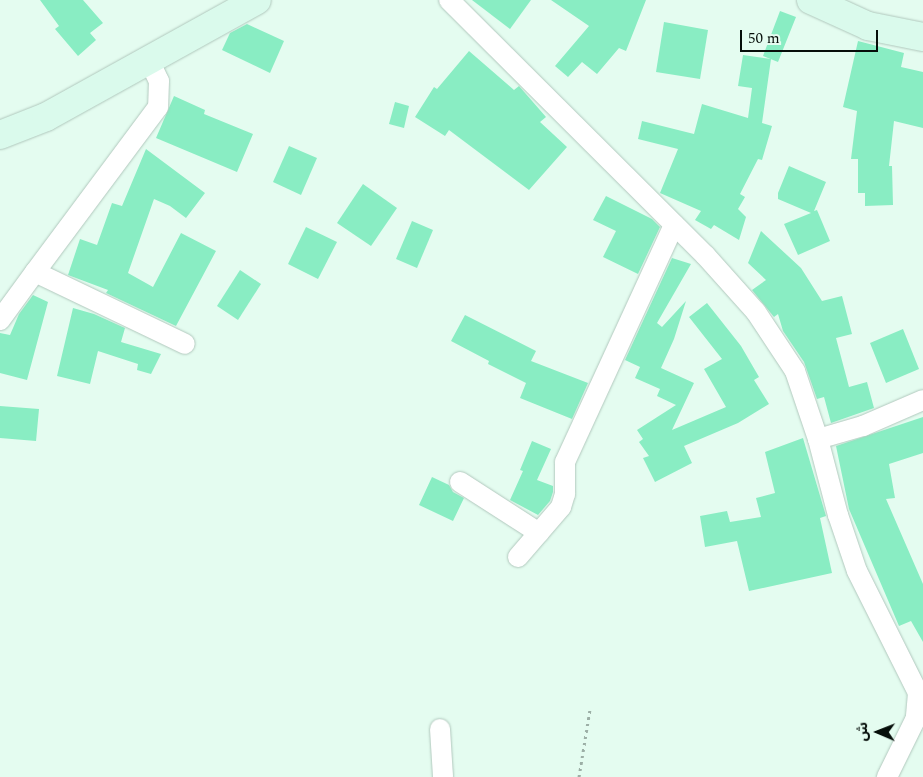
<!DOCTYPE html>
<meta charset="utf-8">
<style>
body{margin:0}
#map{position:relative;width:923px;height:777px;overflow:hidden;background:#e4fcf0;font-family:Spectral,"Noto Sans Arabic",serif}
div>[style]{position:absolute}
.building>*{inset:0;background:#89edc3}
.path>*{height:3px;margin-top:-1.5px;transform-origin:0;background:repeating-linear-gradient(90deg,#9cafa6 0 2.5px,transparent 0 6.5px)}
.roads{filter:drop-shadow(0 0 1px #b1c8bd) drop-shadow(0 0 1px #b1c8bd)}
.street>*{height:20px;margin:-10px;padding:0 10px;transform-origin:10px;border-radius:10px;background:#fff}
.secondary>*{height:28px;margin:-14px;padding:0 14px;transform-origin:14px;border-radius:14px;background:#dafaec}
span{translate:-50% -50%;white-space:nowrap;text-align:center;line-height:1.15;-webkit-text-stroke:5px #e4fcf0;paint-order:stroke}
.north{position:absolute;left:853px;top:707px;width:50px;height:50px;-webkit-text-stroke:4px #e4fcf0;paint-order:stroke;rotate:271deg;font-size:14px;font-weight:700;line-height:20px;text-align:center;color:#060e0a}
.north::after{content:'';display:block;margin:auto;width:18px;height:22px;background:#060e0a;clip-path:polygon(50% 0,100% 100%,50% 72%,0 100%)}
.scale{position:absolute;left:740px;top:30px;width:138px;height:22px;box-sizing:border-box;border:2px solid #060e0a;border-top:0;padding-left:6px;font-size:15px;line-height:18px;white-space:nowrap;color:#060e0a;-webkit-text-stroke:4px #e4fcf0;paint-order:stroke}
</style>
<div id="map">
<div class="building">
<i style="clip-path:polygon(40px 0,83px 0,103px 23px,90px 33px,96px 40px,78px 56px,55px 29px,59px 26px)"></i>
<i style="clip-path:polygon(472px 0,531px 0,510px 29px)"></i>
<i style="clip-path:polygon(551px 0,646px 0,626px 51px,619px 48px,597px 74px,582px 62px,568px 77px,555px 66px,589px 26px)"></i>
<i style="clip-path:polygon(780px 11px,796px 17px,778px 62px,763px 56px)"></i>
<i style="clip-path:polygon(664px 22px,708px 30px,700px 79px,656px 72px)"></i>
<i style="clip-path:polygon(247px 24px,284px 41px,270px 73px,222px 50px,230px 33px)"></i>
<i style="clip-path:polygon(858px 41px,904px 53px,901px 67px,923px 72px,923px 128px,894px 121px,889px 166px,892px 166px,893px 205px,865px 206px,865px 193px,858px 193px,858px 159px,851px 159px,857px 111px,843px 107px)"></i>
<i style="clip-path:polygon(469px 51px,514px 90px,519px 86px,546px 117px,540px 122px,567px 147px,529px 190px,449px 130px,445px 136px,415px 117px,434px 87px,437px 89px)"></i>
<i style="clip-path:polygon(743px 55px,771px 59px,762px 123px,772px 126px,762px 160px,758px 159px,740px 194px,745px 197px,738px 209px,746px 217px,739px 240px,714px 225px,711px 229px,695px 220px,701px 211px,660px 193px,678px 149px,638px 139px,642px 121px,694px 134px,702px 104px,748px 118px,752px 88px,738px 86px)"></i>
<i style="clip-path:polygon(174px 96px,205px 110px,204px 114px,253px 134px,237px 172px,156px 138px)"></i>
<i style="clip-path:polygon(395px 102px,409px 106px,404px 128px,389px 124px)"></i>
<i style="clip-path:polygon(289px 146px,317px 158px,301px 195px,273px 182px)"></i>
<i style="clip-path:polygon(146px 149px,205px 193px,186px 218px,170px 206px,154px 199px,128px 273px,153px 287px,181px 233px,216px 251px,176px 326px,106px 293px,108px 290px,68px 275px,80px 239px,97px 245px,112px 203px,122px 206px)"></i>
<i style="clip-path:polygon(789px 166px,826px 182px,814px 211px,817px 210px,830px 241px,798px 255px,784px 224px,811px 213px,778px 199px,778px 193px)"></i>
<i style="clip-path:polygon(363px 184px,397px 208px,371px 246px,337px 223px)"></i>
<i style="clip-path:polygon(606px 196px,652px 219px,660px 227px,638px 274px,603px 257px,616px 231px,593px 220px)"></i>
<i style="clip-path:polygon(412px 221px,433px 230px,417px 268px,396px 259px)"></i>
<i style="clip-path:polygon(306px 227px,337px 242px,318px 279px,288px 264px)"></i>
<i style="clip-path:polygon(761px 231px,801px 268px,822px 301px,842px 296px,852px 334px,836px 338px,849px 387px,867px 382px,874px 408px,831px 423px,824px 397px,817px 399px,804px 362px,783px 331px,778px 314px,774px 317px,752px 290px,766px 280px,748px 263px)"></i>
<i style="clip-path:polygon(672px 258px,691px 264px,657px 323px,662px 327px,686px 301px,674px 339px,661px 368px,694px 383px,672px 430px,726px 407px,704px 369px,722px 359px,689px 317px,707px 303px,741px 346px,759px 377px,754px 380px,769px 404px,738px 423px,684px 446px,692px 463px,655px 482px,643px 458px,649px 456px,639px 442px,643px 439px,637px 430px,676px 405px,657px 396px,660px 389px,635px 378px,640px 367px,625px 360px)"></i>
<i style="clip-path:polygon(240px 270px,261px 284px,238px 320px,217px 306px)"></i>
<i style="clip-path:polygon(33px 295px,48px 302px,27px 380px,0 373px,0 333px,10px 335px,19px 314px)"></i>
<i style="clip-path:polygon(73px 308px,94px 314px,125px 328px,121px 342px,161px 354px,151px 374px,137px 370px,138px 364px,98px 351px,90px 384px,57px 376px)"></i>
<i style="clip-path:polygon(465px 315px,536px 351px,531px 361px,588px 383px,572px 419px,520px 398px,526px 383px,488px 364px,489px 361px,451px 341px)"></i>
<i style="clip-path:polygon(903px 329px,919px 369px,886px 383px,870px 343px)"></i>
<i style="clip-path:polygon(0 406px,39px 409px,36px 441px,0 438px)"></i>
<i style="clip-path:polygon(923px 417px,923px 453px,889px 464px,895px 498px,886px 499px,923px 584px,923px 642px,911px 621px,899px 626px,849px 509px,836px 446px)"></i>
<i style="clip-path:polygon(803px 438px,826px 516px,820px 518px,832px 573px,749px 591px,737px 541px,705px 547px,700px 516px,727px 511px,730px 522px,761px 517px,756px 498px,775px 493px,765px 452px)"></i>
<i style="clip-path:polygon(532px 441px,551px 449px,537px 480px,553px 486px,553px 492px,550px 501px,538px 515px,510px 500px,523px 471px,520px 470px)"></i>
<i style="clip-path:polygon(432px 477px,449px 485px,453px 492px,464px 498px,453px 521px,419px 505px)"></i>
</div>
<div class="path">
<i style="left:579px;top:777px;width:69px;rotate:-80.8deg"></i>
</div>
<div class="roads">
<div class="street">
<i style="left:449px;top:0;width:361px;rotate:44.9deg"></i>
<i style="left:705px;top:255px;width:76px;rotate:48.2deg"></i>
<i style="left:756px;top:312px;width:71px;rotate:56.5deg"></i>
<i style="left:795px;top:371px;width:72px;rotate:71.3deg"></i>
<i style="left:818px;top:439px;width:79px;rotate:75.3deg"></i>
<i style="left:838px;top:515px;width:59px;rotate:71.3deg"></i>
<i style="left:857px;top:571px;width:136px;rotate:63.4deg"></i>
<i style="left:918px;top:693px;width:25px;rotate:95deg"></i>
<i style="left:916px;top:718px;width:66px;rotate:116.2deg"></i>
<i style="left:149px;top:60px;width:23px;rotate:65deg"></i>
<i style="left:159px;top:81px;width:26px;rotate:92deg"></i>
<i style="left:158px;top:107px;width:206px;rotate:126.7deg"></i>
<i style="left:35px;top:272px;width:166px;rotate:25.6deg"></i>
<i style="left:0;top:320px;width:59px;rotate:-53.9deg"></i>
<i style="left:818px;top:439px;width:47px;rotate:-16.1deg"></i>
<i style="left:863px;top:426px;width:65px;rotate:-23.4deg"></i>
<i style="left:460px;top:482px;width:94px;rotate:32.8deg"></i>
<i style="left:518px;top:557px;width:66px;rotate:-49.3deg"></i>
<i style="left:561px;top:507px;width:14px;rotate:-73deg"></i>
<i style="left:565px;top:494px;width:32px;rotate:-90deg"></i>
<i style="left:565px;top:462px;width:261px;rotate:-65.3deg"></i>
<i style="left:440px;top:729px;width:48px;rotate:86.4deg"></i>
</div>
<div class="secondary">
<i style="left:811px;top:0;width:63px;rotate:24.5deg"></i>
<i style="left:868px;top:26px;width:56px;rotate:11.3deg"></i>
<i style="left:0;top:135px;width:49px;rotate:-21.4deg"></i>
<i style="left:46px;top:117px;width:241px;rotate:-29deg"></i>
</div>
</div>
<div class="north">ش</div>
<div class="scale">50 m</div>
</div>
